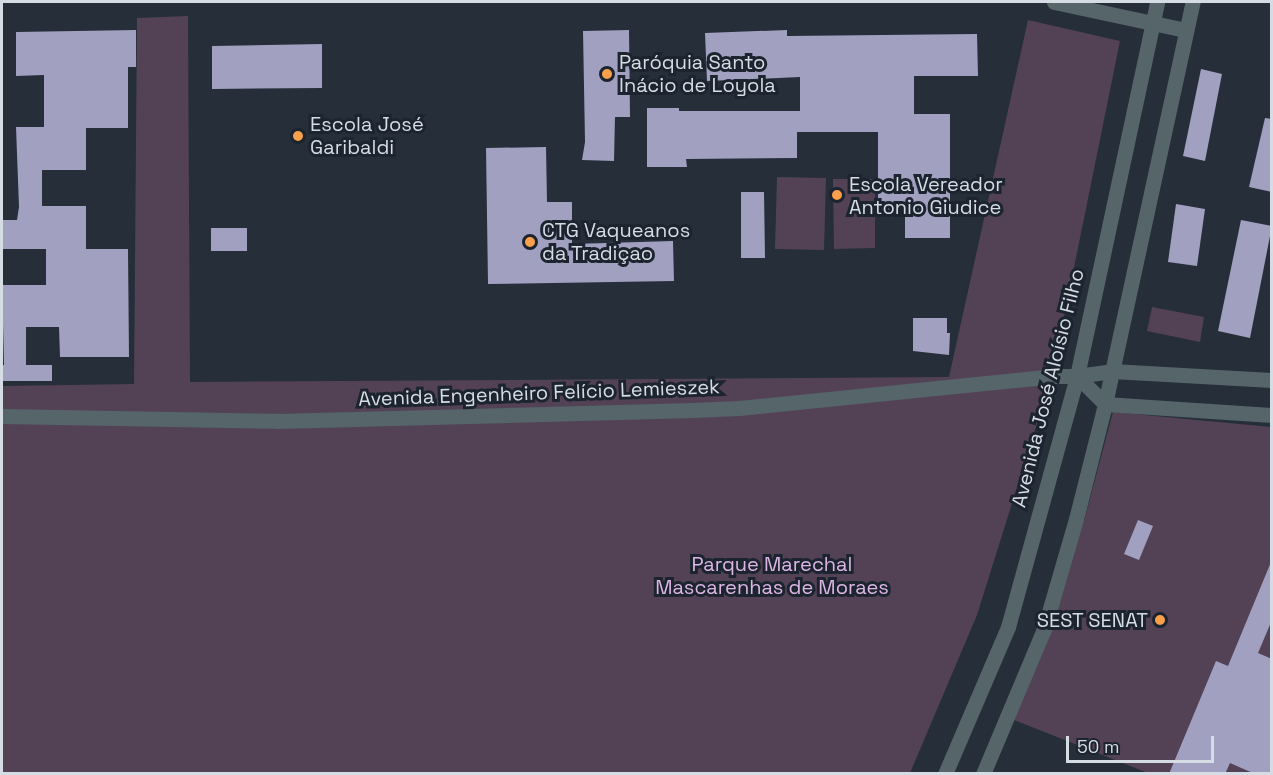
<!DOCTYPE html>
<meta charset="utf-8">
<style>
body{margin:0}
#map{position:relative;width:1273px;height:775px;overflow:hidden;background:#252e39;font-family:"Space Grotesk",sans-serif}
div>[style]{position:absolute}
.green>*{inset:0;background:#534256}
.building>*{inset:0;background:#a1a0c0}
.pedestrian>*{height:15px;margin:-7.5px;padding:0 7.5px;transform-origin:7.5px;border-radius:7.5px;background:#55656a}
.minor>*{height:15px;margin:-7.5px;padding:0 7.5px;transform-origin:7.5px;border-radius:7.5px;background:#55656a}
.tertiary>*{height:15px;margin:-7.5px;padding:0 7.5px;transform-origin:7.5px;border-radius:7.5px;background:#55656a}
.dots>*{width:16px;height:16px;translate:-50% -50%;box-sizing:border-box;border:3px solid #1c242f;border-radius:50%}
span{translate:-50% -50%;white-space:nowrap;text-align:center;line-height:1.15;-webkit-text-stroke:6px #1c242f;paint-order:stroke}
.poi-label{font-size:20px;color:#d6dce3}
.left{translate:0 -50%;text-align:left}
.right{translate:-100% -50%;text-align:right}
.street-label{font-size:20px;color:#d6dce3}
.park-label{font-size:20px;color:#ddb6e5}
.frame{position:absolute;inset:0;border:3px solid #d6dce3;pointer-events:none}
.scale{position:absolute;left:1066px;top:736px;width:148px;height:27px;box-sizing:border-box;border:3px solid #d6dce3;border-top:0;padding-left:8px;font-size:18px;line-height:21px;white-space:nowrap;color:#d6dce3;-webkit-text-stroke:4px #1c242f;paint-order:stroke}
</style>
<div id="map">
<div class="green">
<i style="clip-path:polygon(188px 16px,190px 382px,949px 377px,1028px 20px,1120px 41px,1052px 376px,977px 615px,910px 773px,2px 773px,2px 386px,134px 384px,137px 18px)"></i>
<i style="clip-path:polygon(777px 177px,826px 178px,824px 250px,775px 249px)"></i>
<i style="clip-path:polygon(833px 179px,875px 179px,875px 248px,834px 249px)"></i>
<i style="clip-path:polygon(1152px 307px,1204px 317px,1200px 342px,1147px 331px)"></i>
<i style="clip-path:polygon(1113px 412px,1271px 427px,1271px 773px,1148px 773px,1014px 720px,1084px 521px)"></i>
</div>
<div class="building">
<i style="clip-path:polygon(136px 30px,136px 67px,128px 67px,128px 128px,86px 128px,86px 170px,42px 170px,42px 206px,86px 206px,86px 249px,128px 249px,129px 357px,60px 357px,59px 327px,26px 327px,26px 365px,52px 365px,52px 381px,2px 381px,2px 365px,4px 365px,2px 285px,46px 285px,46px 249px,2px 249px,2px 220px,17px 220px,19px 207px,16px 127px,44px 127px,44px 75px,16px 76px,16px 32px)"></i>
<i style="clip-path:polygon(629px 30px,630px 117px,615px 117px,614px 161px,582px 160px,585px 142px,583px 31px)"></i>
<i style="clip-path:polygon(787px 30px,787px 36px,977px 34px,978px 76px,914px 76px,914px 114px,950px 114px,950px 238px,905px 238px,905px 213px,878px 213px,878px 132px,797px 132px,797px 158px,686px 159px,687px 167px,647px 167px,647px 108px,679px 108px,679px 111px,800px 111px,800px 77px,707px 81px,705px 33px)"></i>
<i style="clip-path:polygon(322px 44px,322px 88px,212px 89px,212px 46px)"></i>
<i style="clip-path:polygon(1201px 69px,1222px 74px,1205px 161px,1183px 156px)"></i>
<i style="clip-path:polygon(1265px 118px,1272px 119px,1272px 192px,1249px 187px)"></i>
<i style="clip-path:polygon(546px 147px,547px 202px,572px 202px,572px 244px,673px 241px,674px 281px,488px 284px,486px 148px)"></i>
<i style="clip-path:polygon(741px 192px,764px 192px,765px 258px,741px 258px)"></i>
<i style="clip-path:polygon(1176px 204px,1205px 209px,1197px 266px,1168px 262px)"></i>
<i style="clip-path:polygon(1241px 220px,1272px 226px,1250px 338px,1218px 331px)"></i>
<i style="clip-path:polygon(211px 228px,247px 228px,247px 251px,211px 251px)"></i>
<i style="clip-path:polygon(913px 318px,947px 318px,947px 333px,950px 333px,949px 355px,913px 351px)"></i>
<i style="clip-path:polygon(1138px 520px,1153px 526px,1139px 560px,1124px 554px)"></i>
<i style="clip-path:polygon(1271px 562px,1272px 620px,1258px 653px,1272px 659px,1272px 774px,1255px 774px,1230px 763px,1225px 774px,1169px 774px,1216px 661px,1228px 666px)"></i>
</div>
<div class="pedestrian">
<i style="left:2px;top:416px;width:275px;rotate:1deg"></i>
<i style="left:277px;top:421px;width:416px;rotate:-1.5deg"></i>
<i style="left:693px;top:410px;width:46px;rotate:-2.5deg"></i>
<i style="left:739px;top:408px;width:315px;rotate:-5.8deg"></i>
<i style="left:1052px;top:376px;width:25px"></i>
</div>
<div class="minor">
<i style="left:1054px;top:2px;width:135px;rotate:12deg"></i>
</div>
<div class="tertiary">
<i style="left:1077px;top:376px;width:40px;rotate:45deg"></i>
<i style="left:1105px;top:404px;width:167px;rotate:3.8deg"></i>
<i style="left:1077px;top:376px;width:35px;rotate:-8deg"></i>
<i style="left:1112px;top:371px;width:160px;rotate:3.2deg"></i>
<i style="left:945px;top:774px;width:160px;rotate:-66.8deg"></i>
<i style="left:1008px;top:627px;width:260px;rotate:-74.6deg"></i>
<i style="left:1077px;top:376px;width:382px;rotate:-77.9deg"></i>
<i style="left:983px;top:774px;width:157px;rotate:-67.2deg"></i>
<i style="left:1044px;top:629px;width:115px;rotate:-73.8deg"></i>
<i style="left:1076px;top:519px;width:119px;rotate:-75.8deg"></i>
<i style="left:1105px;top:404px;width:412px;rotate:-77.7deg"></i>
</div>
<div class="dots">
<i style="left:607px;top:74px;background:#f8a04b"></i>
<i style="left:298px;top:136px;background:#f8a04b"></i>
<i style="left:837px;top:195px;background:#f8a04b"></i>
<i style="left:530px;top:242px;background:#f8a04b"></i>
<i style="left:1160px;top:620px;background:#f8a04b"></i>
</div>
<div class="poi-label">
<span class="left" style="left:619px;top:74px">Paróquia Santo<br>Inácio de Loyola</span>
<span class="left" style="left:310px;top:136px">Escola José<br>Garibaldi</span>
<span class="left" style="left:849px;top:196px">Escola Vereador<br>Antonio Giudice</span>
<span class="left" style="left:542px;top:242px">CTG Vaqueanos<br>da Tradiçao</span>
<span class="right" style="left:1148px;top:620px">SEST SENAT</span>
</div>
<div class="street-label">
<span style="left:1048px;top:388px;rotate:-76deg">Avenida José Aloísio Filho</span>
<span style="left:539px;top:393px;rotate:-2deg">Avenida Engenheiro Felício Lemieszek</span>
</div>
<div class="park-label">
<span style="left:772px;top:576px">Parque Marechal<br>Mascarenhas de Moraes</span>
</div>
<div class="frame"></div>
<div class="scale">50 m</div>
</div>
